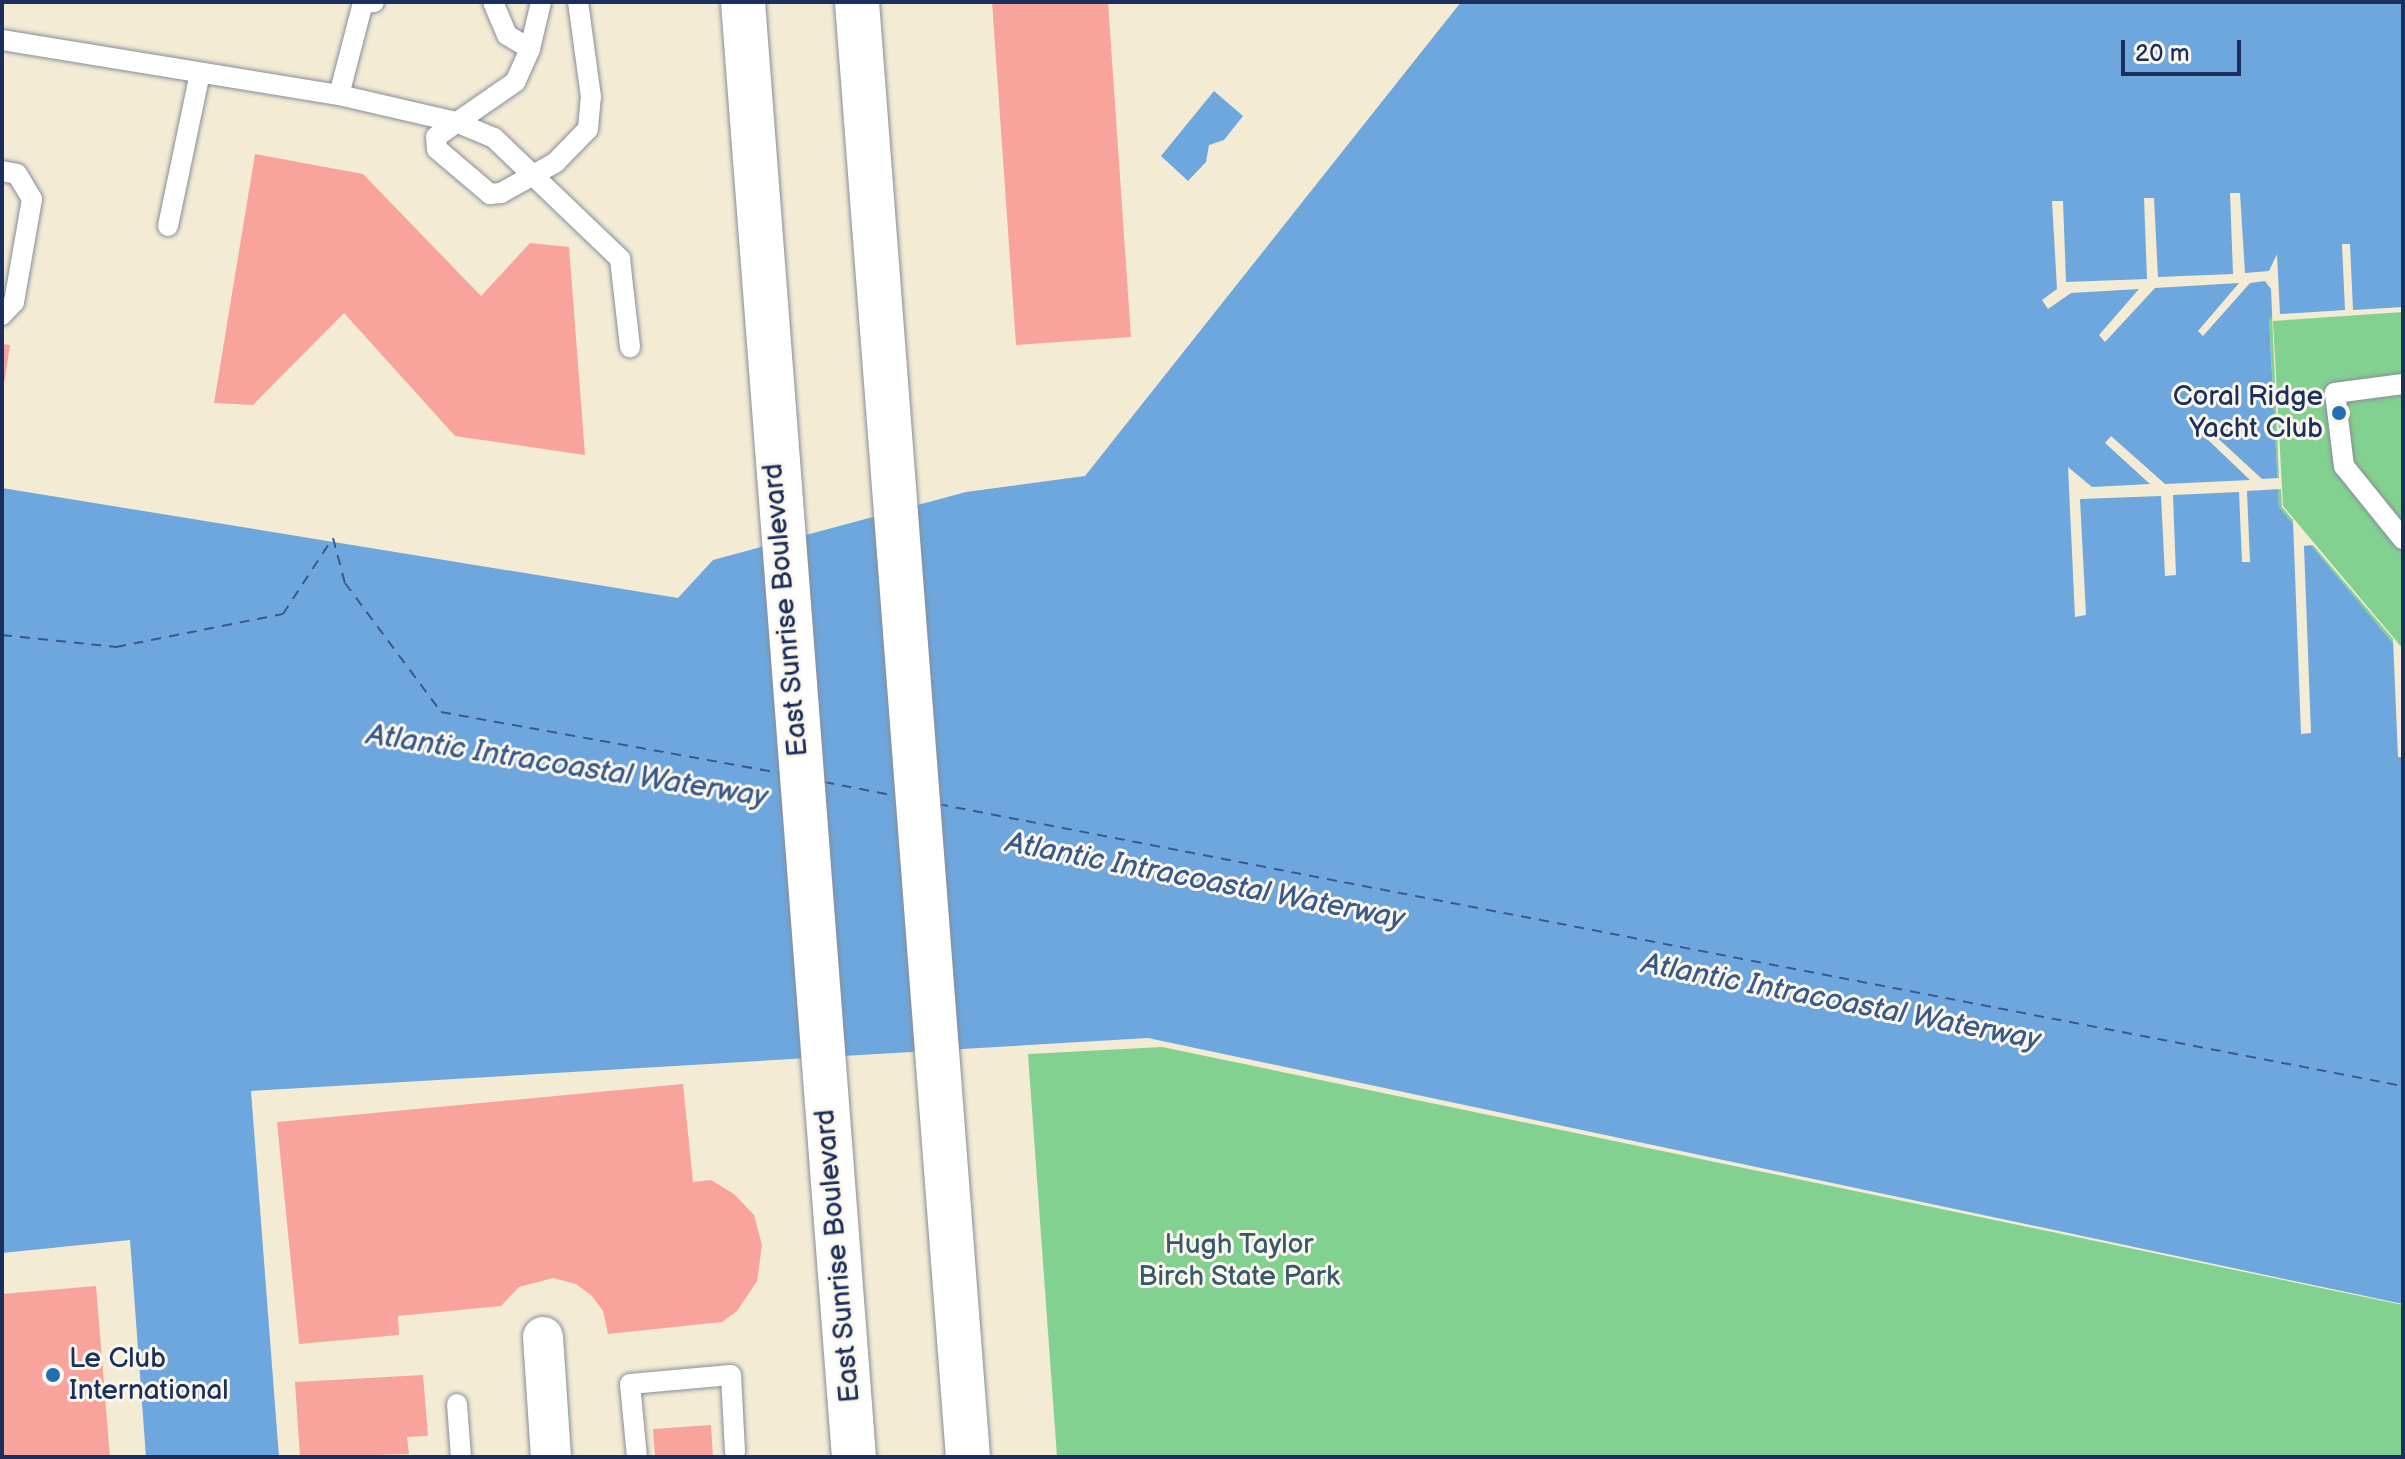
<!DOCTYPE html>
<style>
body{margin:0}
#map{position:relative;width:2405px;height:1459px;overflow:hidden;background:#f4ebd5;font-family:"Balsamiq Sans",sans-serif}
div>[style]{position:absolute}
.green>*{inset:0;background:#83d190}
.water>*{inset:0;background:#6da7dd}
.pier>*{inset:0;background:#f4ebd5}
.ferry>*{height:2px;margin-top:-1px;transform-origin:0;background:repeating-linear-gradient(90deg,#38598a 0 10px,transparent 0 18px)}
.building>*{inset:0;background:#f8a49d}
.roads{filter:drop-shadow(0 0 2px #888d9a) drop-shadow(0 0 2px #888d9a)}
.service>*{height:20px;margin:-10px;padding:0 10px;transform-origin:10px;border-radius:10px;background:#fff}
.minor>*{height:40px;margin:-20px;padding:0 20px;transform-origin:20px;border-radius:20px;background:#fff}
.primary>*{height:44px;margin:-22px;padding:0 22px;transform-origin:22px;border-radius:22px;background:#fff}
.dots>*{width:22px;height:22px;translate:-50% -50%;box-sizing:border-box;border:4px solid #fbf7ec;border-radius:50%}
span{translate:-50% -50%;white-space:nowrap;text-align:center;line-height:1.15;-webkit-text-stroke:6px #fbf7ec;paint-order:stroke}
.poi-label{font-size:28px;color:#1b2f5e}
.right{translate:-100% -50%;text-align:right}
.left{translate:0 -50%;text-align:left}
.street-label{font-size:28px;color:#1b2f5e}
.park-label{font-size:28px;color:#35586a}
.water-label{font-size:30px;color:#38598a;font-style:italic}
.frame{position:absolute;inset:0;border:4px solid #1b2f5e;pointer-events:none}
.scale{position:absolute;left:2121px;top:40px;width:120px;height:36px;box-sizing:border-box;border:4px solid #1b2f5e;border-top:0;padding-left:10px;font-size:24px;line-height:28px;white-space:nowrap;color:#1b2f5e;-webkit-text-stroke:6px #fbf7ec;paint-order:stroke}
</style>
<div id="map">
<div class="green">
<i style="clip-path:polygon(2403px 308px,2403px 655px,2279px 507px,2269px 318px)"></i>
<i style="clip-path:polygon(1162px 1047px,2403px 1305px,2403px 1457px,1057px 1457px,1028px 1054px)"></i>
</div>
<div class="water">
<i style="clip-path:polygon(1461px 2px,2403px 2px,2403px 308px,2269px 318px,2279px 507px,2403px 655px,2403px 1304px,1148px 1038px,251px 1091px,279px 1457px,146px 1457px,130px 1240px,2px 1253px,2px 488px,678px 598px,713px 560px,966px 492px,1085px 476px)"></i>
<i style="clip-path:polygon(1214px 91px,1243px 116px,1224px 140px,1209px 145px,1206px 162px,1188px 181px,1161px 156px)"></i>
</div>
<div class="pier">
<i style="clip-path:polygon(2230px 193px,2240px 193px,2245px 273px,2269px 271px,2277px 254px,2280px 314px,2345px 310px,2342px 244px,2350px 244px,2353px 310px,2403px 307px,2403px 312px,2273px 321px,2283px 506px,2403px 649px,2403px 757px,2398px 757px,2393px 639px,2313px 545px,2304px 546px,2311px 733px,2301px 734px,2293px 520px,2282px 507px,2281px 489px,2247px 491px,2250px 562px,2242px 562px,2239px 492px,2173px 495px,2176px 575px,2165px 576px,2161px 496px,2080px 499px,2086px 615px,2075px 617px,2068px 467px,2092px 487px,2150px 484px,2105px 443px,2111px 436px,2165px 484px,2250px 480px,2206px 438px,2211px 432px,2262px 479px,2279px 478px,2271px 289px,2265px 281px,2250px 283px,2203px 336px,2198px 331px,2239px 283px,2155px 288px,2105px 342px,2099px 335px,2139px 289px,2071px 293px,2048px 309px,2042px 300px,2057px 289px,2052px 201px,2063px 201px,2066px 282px,2147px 279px,2144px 198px,2154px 198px,2158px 277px,2233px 274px)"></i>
</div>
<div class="ferry">
<i style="left:333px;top:538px;width:47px;rotate:75.1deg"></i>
<i style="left:345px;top:583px;width:161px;rotate:53.3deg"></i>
<i style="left:441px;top:712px;width:343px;rotate:10.2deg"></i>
<i style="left:2px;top:635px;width:115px;rotate:6deg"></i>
<i style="left:116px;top:647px;width:170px;rotate:-11.2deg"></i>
<i style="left:283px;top:614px;width:90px;rotate:-56.8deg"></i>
<i style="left:824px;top:782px;width:74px;rotate:10.9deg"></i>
<i style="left:938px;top:804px;width:1492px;rotate:10.9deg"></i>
</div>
<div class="building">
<i style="clip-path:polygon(992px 2px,1108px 2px,1131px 337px,1016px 345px)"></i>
<i style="clip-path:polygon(255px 154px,363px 174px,481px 296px,530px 243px,569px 247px,585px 455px,455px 436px,344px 313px,253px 405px,214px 403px)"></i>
<i style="clip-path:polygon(2px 344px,10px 345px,4px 384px,2px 384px)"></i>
<i style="clip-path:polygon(683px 1084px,693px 1182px,711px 1180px,734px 1194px,754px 1215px,762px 1245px,757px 1281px,737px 1311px,722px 1322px,608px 1334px,603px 1311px,592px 1296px,576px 1284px,553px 1278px,519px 1287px,501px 1306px,398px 1316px,399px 1335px,299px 1344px,277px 1122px)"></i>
<i style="clip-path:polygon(96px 1286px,110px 1457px,2px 1457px,2px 1294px)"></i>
<i style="clip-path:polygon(423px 1375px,428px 1436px,407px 1437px,409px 1454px,300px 1457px,295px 1382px)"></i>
<i style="clip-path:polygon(711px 1425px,713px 1457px,655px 1457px,653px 1429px)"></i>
</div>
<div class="roads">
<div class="service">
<i style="left:493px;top:2px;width:36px;rotate:67deg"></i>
<i style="left:507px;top:35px;width:27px;rotate:31deg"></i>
<i style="left:541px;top:2px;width:48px;rotate:103.2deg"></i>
<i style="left:530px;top:49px;width:36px;rotate:114deg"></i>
<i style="left:515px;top:82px;width:96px;rotate:145.2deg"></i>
<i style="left:436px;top:137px;width:12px;rotate:85deg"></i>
<i style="left:437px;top:149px;width:70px;rotate:40.3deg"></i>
<i style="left:490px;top:194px;width:11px;rotate:-5deg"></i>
<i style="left:501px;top:193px;width:62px;rotate:-29.1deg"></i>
<i style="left:555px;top:163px;width:47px;rotate:-45.9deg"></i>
<i style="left:588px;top:129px;width:32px;rotate:-85deg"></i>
<i style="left:591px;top:97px;width:96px;rotate:-97.8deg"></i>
<i style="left:2px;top:40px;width:341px;rotate:9.3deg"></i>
<i style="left:339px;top:95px;width:120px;rotate:13deg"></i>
<i style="left:456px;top:122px;width:41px;rotate:22.8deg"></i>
<i style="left:494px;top:138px;width:175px;rotate:43.8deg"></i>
<i style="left:620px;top:259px;width:89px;rotate:83.5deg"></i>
<i style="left:339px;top:95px;width:95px;rotate:-75.4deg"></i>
<i style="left:363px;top:3px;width:11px;rotate:-5deg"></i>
<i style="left:2px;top:171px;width:15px;rotate:11deg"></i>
<i style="left:17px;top:174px;width:29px;rotate:59deg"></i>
<i style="left:32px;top:199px;width:105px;rotate:99.9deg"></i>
<i style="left:14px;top:302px;width:18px;rotate:133deg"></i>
<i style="left:168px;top:226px;width:156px;rotate:-78.2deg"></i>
<i style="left:2403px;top:384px;width:69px;rotate:172.5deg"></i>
<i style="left:2335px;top:393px;width:74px;rotate:83deg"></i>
<i style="left:2344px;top:466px;width:94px;rotate:51.1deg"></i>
<i style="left:457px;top:1404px;width:53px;rotate:85.7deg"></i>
<i style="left:637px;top:1457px;width:73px;rotate:-95.5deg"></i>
<i style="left:630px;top:1384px;width:101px;rotate:-5.1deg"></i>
<i style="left:731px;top:1375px;width:77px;rotate:87deg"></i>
</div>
<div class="minor">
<i style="left:543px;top:1337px;width:120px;rotate:86.2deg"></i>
</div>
<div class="primary">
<i style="left:743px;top:2px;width:1459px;rotate:85.64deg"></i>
<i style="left:857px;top:2px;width:1459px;rotate:85.64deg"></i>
</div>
</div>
<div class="dots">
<i style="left:2339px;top:413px;background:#1f6fb2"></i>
<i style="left:53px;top:1375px;background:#1f6fb2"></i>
</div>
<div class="poi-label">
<span class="right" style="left:2323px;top:413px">Coral Ridge<br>Yacht Club</span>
<span class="left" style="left:69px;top:1375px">Le Club<br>International</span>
</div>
<div class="street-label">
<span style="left:786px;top:610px;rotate:-95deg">East Sunrise Boulevard</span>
<span style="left:838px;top:1256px;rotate:-95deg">East Sunrise Boulevard</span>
</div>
<div class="park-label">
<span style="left:1239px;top:1261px">Hugh Taylor<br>Birch State Park</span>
</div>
<div class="water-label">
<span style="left:567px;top:766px;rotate:9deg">Atlantic Intracoastal Waterway</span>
<span style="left:1205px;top:881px;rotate:11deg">Atlantic Intracoastal Waterway</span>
<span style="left:1841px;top:1002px;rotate:11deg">Atlantic Intracoastal Waterway</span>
</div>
<div class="frame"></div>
<div class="scale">20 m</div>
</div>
